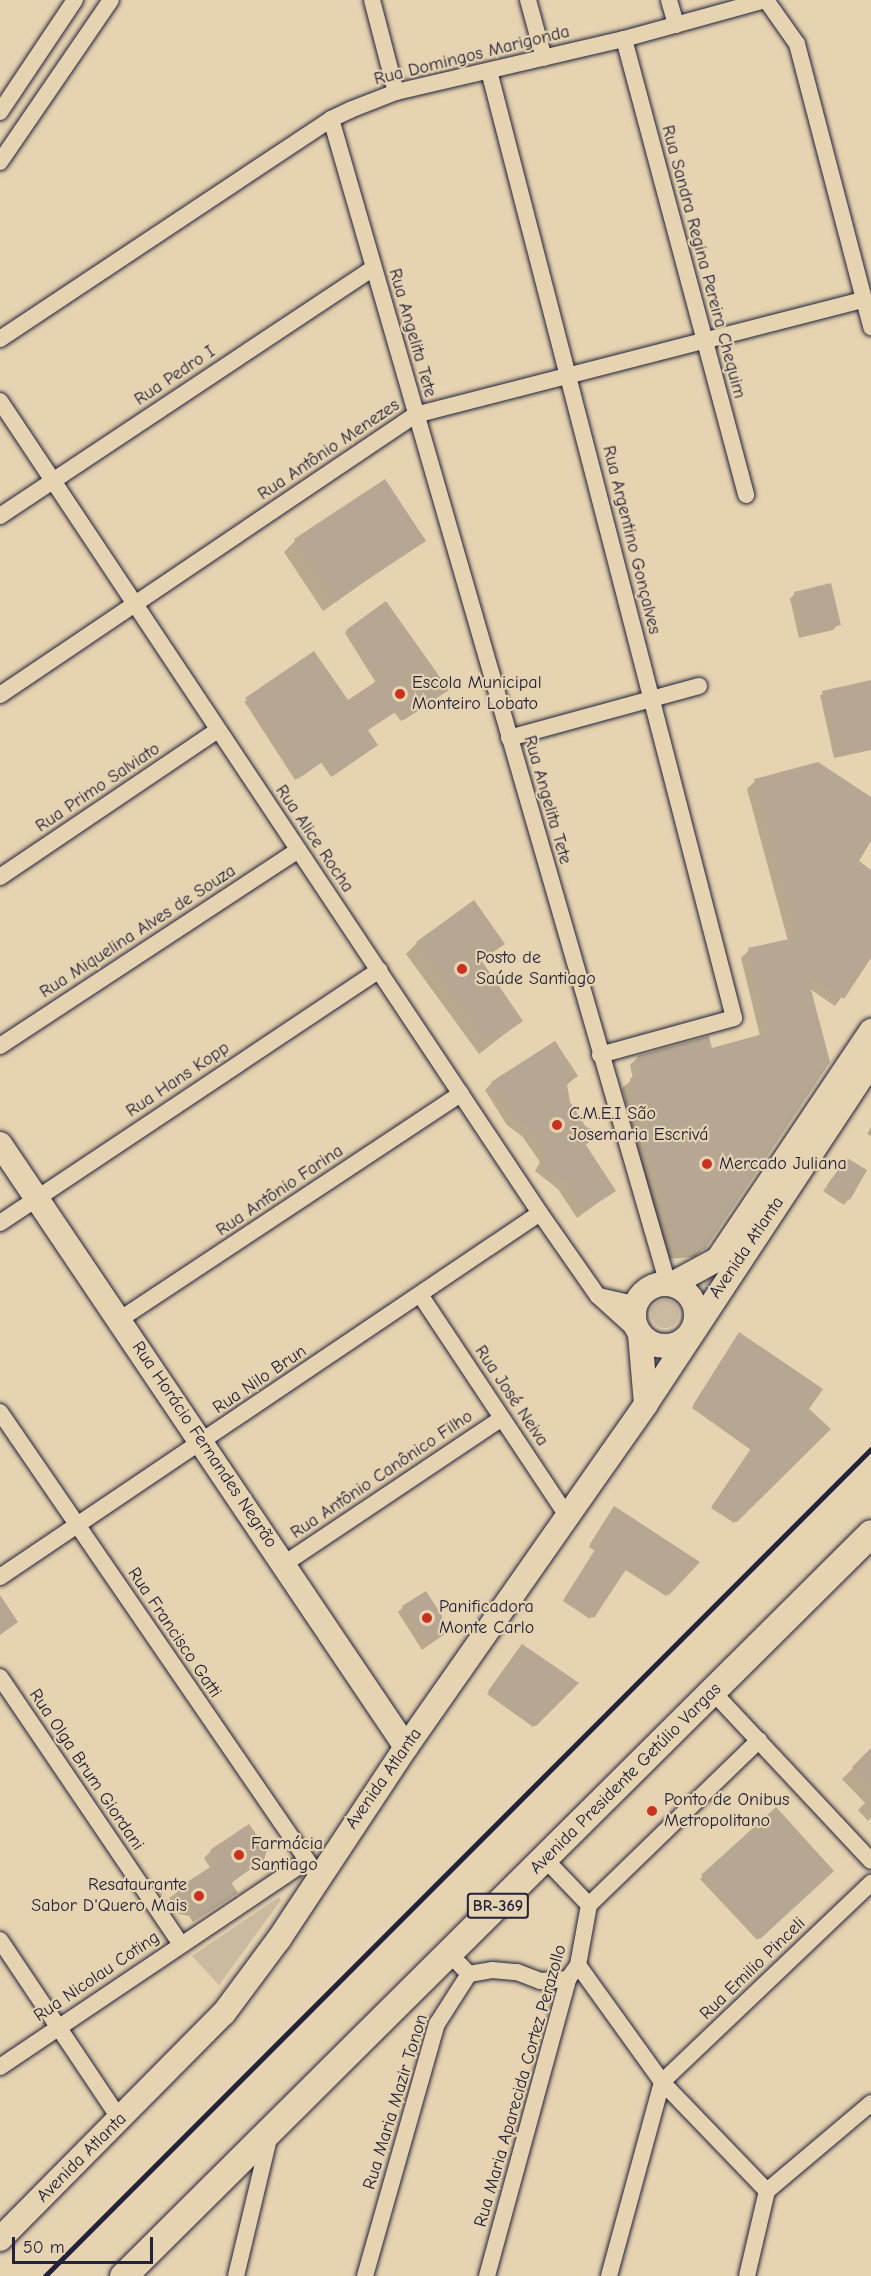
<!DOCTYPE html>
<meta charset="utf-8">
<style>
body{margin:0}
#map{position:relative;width:871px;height:2276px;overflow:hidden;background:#e6d3b1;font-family:"Comic Neue",sans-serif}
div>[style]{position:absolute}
.green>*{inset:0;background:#c9baa0}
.round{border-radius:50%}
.shadow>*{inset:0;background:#0003}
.building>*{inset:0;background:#b6a793}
.roads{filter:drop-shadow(0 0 2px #22223b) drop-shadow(0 0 2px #22223b)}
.street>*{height:16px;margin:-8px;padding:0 8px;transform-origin:8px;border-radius:8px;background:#e6d3b1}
.secondary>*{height:24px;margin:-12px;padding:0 12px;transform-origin:12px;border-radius:12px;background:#e6d3b1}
.secondary>.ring{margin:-12px;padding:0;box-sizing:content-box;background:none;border:24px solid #e6d3b1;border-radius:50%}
.primary>*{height:27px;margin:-13.5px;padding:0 13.5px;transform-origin:13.5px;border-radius:13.5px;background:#e6d3b1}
.rail>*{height:4.5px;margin:-2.25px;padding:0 2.25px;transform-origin:2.25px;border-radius:2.25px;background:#22223b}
.dots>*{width:16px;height:16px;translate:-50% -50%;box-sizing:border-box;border:3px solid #e6d3b1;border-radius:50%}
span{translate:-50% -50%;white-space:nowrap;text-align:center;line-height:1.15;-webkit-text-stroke:4.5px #e6d3b1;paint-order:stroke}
.shield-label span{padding:2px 4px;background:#e6d3b1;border:2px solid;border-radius:4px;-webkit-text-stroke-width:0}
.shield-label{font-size:16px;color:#22223b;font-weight:700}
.street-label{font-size:18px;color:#22223b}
.poi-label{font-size:18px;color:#22223b}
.left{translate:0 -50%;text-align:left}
.right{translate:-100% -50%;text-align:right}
.scale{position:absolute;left:12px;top:2237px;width:141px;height:27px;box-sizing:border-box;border:3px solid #22223b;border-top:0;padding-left:8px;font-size:18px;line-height:21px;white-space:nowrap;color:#22223b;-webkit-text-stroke:4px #e6d3b1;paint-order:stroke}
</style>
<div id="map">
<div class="green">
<i class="round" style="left:651px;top:1300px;width:28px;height:28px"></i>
<i style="clip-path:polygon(279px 1897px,281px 1900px,219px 1985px,192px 1956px)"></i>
</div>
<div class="shadow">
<i style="clip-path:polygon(424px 540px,323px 611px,284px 552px,295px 541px)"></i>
<i style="clip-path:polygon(795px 593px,839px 624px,833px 630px,799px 638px,790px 599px)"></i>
<i style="clip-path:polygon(347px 631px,445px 692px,401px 721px,394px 712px,366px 730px,374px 747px,331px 777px,321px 762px,295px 780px,244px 701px,348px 702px,376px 683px,345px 633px)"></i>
<i style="clip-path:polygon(871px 683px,871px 750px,834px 758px,820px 695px)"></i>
<i style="clip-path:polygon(755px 781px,871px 799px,871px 837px,857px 861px,871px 872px,871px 956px,835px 1006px,810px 989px,704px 1248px,695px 1257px,667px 1259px,622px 1088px,633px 1079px,630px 1065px,638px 1057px,711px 1049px,760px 1036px,741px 958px,749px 950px,788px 941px,747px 789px)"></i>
<i style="clip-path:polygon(417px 943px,503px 944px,481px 962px,521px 1021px,479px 1054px,406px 954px)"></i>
<i style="clip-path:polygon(576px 1076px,566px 1086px,569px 1102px,584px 1145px,614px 1191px,577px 1218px,558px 1189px,535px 1171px,540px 1162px,522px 1136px,507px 1125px,485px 1090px,492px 1083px)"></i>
<i style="clip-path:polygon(871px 1127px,871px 1136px,867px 1134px)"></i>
<i style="clip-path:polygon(847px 1160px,849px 1199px,844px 1205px,823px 1191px)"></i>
<i style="clip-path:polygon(737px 1336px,829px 1429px,734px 1523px,711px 1508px,751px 1450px,692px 1408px)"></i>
<i style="clip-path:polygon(612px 1510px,698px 1562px,666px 1596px,624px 1569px,590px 1619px,563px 1601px,595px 1551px,589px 1547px)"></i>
<i style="clip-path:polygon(403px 1607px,450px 1630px,422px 1650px,398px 1612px)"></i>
<i style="clip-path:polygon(520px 1648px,577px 1683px,533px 1727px,487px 1694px)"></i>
<i style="clip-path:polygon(871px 1750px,871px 1818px,868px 1821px,858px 1810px,865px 1803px,842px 1779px)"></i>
<i style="clip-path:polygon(775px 1809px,832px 1871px,757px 1940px,700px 1879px)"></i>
<i style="clip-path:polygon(211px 1851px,263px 1860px,230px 1884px,236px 1892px,229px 1899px,193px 1922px,189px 1916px,179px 1914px,169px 1898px,211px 1869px,204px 1858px)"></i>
</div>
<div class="building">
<i style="clip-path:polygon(385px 479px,426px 541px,335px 601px,294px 539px)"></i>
<i style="clip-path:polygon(831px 583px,841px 625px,804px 633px,794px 592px)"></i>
<i style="clip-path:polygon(386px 601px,449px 690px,404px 720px,397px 711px,368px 730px,378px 745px,333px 776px,324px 761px,298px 779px,245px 698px,314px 651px,348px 700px,378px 680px,346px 630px)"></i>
<i style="clip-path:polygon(871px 680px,871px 749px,836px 757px,822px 691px)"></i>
<i style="clip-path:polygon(818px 762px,871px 797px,871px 841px,859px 861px,871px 870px,871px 958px,844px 999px,807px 974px,830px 1062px,705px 1249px,675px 1251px,630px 1078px,643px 1075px,637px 1056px,709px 1036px,712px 1048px,769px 1032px,748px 948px,798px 937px,754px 779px)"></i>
<i style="clip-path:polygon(474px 900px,505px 944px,481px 960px,523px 1021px,490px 1044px,416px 942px)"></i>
<i style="clip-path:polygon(555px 1041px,578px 1076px,567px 1084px,570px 1102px,586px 1127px,601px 1132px,586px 1145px,616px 1191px,585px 1211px,566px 1182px,546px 1169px,542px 1163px,546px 1153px,529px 1129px,515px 1118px,491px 1082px)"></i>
<i style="clip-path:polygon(847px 1158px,867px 1170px,850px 1200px,827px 1185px)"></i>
<i style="clip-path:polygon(739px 1332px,823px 1389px,809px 1409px,831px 1429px,737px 1522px,712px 1506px,752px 1447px,693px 1405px)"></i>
<i style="clip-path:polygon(614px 1506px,700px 1562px,669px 1595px,627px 1568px,594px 1618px,564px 1599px,596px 1548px,590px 1544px)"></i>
<i style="clip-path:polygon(426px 1591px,451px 1630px,428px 1645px,402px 1606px)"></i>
<i style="clip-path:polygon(0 1595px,18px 1622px,0 1635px)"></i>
<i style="clip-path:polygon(522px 1644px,579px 1683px,536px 1726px,488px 1691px)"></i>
<i style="clip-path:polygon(871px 1748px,871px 1787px,852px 1767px)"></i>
<i style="clip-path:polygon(776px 1807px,834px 1871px,760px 1939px,701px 1875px)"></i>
<i style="clip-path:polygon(249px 1824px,267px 1850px,264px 1860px,231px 1882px,238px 1893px,200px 1917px,196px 1910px,186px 1908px,175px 1890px,218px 1862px,210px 1850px)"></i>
</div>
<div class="roads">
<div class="street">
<i style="left:372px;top:0;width:95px;rotate:75.4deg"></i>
<i style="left:528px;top:0;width:60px;rotate:74.6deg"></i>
<i style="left:669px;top:0;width:26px;rotate:74deg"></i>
<i style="left:766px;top:0;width:54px;rotate:54.8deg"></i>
<i style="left:797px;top:44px;width:293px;rotate:75.3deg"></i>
<i style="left:624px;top:39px;width:472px;rotate:75deg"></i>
<i style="left:489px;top:71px;width:978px;rotate:75.49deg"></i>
<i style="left:734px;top:1018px;width:139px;rotate:164.6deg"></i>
<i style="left:0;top:112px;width:135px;rotate:-56.2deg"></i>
<i style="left:331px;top:119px;width:1213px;rotate:73.87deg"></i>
<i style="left:0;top:162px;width:196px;rotate:-55.6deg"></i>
<i style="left:0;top:339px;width:397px;rotate:-33.6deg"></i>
<i style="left:331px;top:119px;width:21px;rotate:-25deg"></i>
<i style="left:350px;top:110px;width:49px;rotate:-21.4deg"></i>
<i style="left:396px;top:92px;width:234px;rotate:-13.1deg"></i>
<i style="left:624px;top:39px;width:147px;rotate:-15.4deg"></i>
<i style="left:0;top:401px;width:975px;rotate:56.38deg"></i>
<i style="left:540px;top:1213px;width:101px;rotate:55.1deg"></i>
<i style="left:598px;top:1296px;width:57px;rotate:42.1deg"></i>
<i style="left:0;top:516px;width:448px;rotate:-33.6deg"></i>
<i style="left:0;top:695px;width:501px;rotate:-34.01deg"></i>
<i style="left:415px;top:415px;width:463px;rotate:-14.4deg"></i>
<i style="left:509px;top:738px;width:197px;rotate:-15.3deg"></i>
<i style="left:0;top:877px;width:263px;rotate:-34deg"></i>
<i style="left:0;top:1046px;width:357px;rotate:-33.3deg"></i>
<i style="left:0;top:1223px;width:456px;rotate:-33.7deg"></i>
<i style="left:421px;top:1296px;width:265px;rotate:56.4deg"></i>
<i style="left:599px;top:1296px;width:37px;rotate:13deg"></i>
<i style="left:119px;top:1320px;width:410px;rotate:-33.5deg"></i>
<i style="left:0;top:1412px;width:563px;rotate:55.58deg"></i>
<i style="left:284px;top:1564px;width:262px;rotate:-33.8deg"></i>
<i style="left:0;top:1577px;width:651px;rotate:-33.98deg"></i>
<i style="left:0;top:1677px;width:323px;rotate:55.9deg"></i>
<i style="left:713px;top:1692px;width:231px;rotate:46.9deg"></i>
<i style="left:589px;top:1905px;width:237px;rotate:-44.1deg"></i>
<i style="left:0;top:1940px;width:216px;rotate:56.2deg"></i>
<i style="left:578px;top:1965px;width:144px;rotate:54.3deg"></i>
<i style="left:662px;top:2082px;width:151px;rotate:46.1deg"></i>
<i style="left:469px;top:1974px;width:23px;rotate:-10deg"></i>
<i style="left:492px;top:1970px;width:25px;rotate:5deg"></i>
<i style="left:517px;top:1972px;width:25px;rotate:21deg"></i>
<i style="left:540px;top:1981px;width:28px;rotate:-4deg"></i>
<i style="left:0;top:2067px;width:370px;rotate:-33.9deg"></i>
<i style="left:236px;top:2276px;width:146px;rotate:-76.5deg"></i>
<i style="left:365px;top:2276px;width:262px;rotate:-74.1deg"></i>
<i style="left:437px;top:2024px;width:59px;rotate:-57.4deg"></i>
<i style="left:469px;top:1974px;width:29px;rotate:-134deg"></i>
<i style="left:487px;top:2276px;width:308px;rotate:-74.7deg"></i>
<i style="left:568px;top:1979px;width:17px;rotate:-54deg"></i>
<i style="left:578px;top:1965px;width:61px;rotate:-79.6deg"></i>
<i style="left:589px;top:1905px;width:62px;rotate:-133.7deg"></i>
<i style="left:609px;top:2276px;width:201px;rotate:-74.7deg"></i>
<i style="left:662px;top:2082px;width:289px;rotate:-43.6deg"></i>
<i style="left:747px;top:2276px;width:87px;rotate:-76.8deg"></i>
<i style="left:767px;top:2191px;width:136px;rotate:-40.2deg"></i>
</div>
<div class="secondary">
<i style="left:0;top:1144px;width:727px;rotate:56.05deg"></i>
<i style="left:672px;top:1284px;width:52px;rotate:-28.5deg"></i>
<i style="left:718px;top:1259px;width:275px;rotate:-56.1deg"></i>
<i class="ring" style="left:634px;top:1284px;width:38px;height:38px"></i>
<i style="left:640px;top:1334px;width:70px;rotate:85.1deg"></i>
<i style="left:0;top:2239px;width:318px;rotate:-45.3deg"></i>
<i style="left:224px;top:2013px;width:92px;rotate:-53.4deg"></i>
<i style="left:279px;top:1939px;width:230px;rotate:-56.5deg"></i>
<i style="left:406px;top:1747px;width:419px;rotate:-55deg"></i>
<i style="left:646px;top:1404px;width:409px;rotate:-56.6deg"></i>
</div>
<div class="primary">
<i style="left:123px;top:2276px;width:1054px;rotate:-44.81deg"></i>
</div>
</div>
<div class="rail">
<i style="left:45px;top:2276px;width:1169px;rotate:-45.03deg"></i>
</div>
<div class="dots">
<i style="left:400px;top:694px;background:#c8321e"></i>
<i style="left:462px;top:969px;background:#c8321e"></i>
<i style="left:557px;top:1125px;background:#c8321e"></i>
<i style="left:707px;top:1164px;background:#c8321e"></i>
<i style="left:427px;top:1618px;background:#c8321e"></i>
<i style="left:652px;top:1811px;background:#c8321e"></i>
<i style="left:239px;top:1855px;background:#c8321e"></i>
<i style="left:199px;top:1896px;background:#c8321e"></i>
</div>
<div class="shield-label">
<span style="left:498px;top:1906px">BR-369</span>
</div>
<div class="street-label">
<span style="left:472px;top:56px;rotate:-14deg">Rua Domingos Marigonda</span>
<span style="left:703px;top:262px;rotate:75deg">Rua Sandra Regina Pereira Chequim</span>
<span style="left:412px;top:333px;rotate:74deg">Rua Angelita Tete</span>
<span style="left:175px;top:376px;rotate:-34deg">Rua Pedro I</span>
<span style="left:329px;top:450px;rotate:-34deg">Rua Antônio Menezes</span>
<span style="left:631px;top:540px;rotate:76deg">Rua Argentino Gonçalves</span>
<span style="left:98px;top:788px;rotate:-34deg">Rua Primo Salviato</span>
<span style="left:547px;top:800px;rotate:74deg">Rua Angelita Tete</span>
<span style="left:314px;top:839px;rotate:56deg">Rua Alice Rocha</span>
<span style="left:138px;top:932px;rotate:-33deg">Rua Miquelina Alves de Souza</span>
<span style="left:178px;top:1080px;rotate:-34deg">Rua Hans Kopp</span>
<span style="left:280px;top:1191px;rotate:-34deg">Rua Antônio Farina</span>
<span style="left:747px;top:1248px;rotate:-56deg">Avenida Atlanta</span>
<span style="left:260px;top:1380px;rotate:-34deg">Rua Nilo Brun</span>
<span style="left:511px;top:1396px;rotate:56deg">Rua José Neiva</span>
<span style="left:204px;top:1445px;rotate:56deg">Rua Horácio Fernandes Negrão</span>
<span style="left:382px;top:1475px;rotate:-34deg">Rua Antônio Canônico Filho</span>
<span style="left:174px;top:1633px;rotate:56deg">Rua Francisco Gatti</span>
<span style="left:86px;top:1770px;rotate:56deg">Rua Olga Brum Giordani</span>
<span style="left:384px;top:1779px;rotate:-55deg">Avenida Atlanta</span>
<span style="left:626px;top:1779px;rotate:-45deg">Avenida Presidente Getúlio Vargas</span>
<span style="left:753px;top:1969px;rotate:-44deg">Rua Emilio Pinceli</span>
<span style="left:97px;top:1977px;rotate:-34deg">Rua Nicolau Coting</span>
<span style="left:521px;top:2086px;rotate:-74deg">Rua Maria Aparecida Cortez Perazollo</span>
<span style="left:396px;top:2102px;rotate:-73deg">Rua Maria Mazir Tonon</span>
<span style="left:82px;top:2158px;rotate:-45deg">Avenida Atlanta</span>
</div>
<div class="poi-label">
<span class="left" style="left:412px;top:694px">Escola Municipal<br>Monteiro Lobato</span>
<span class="left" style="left:476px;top:969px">Posto de<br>Saúde Santiago</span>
<span class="left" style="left:569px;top:1125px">C.M.E.I São<br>Josemaria Escrivá</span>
<span class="left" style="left:719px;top:1164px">Mercado Juliana</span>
<span class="left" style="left:439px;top:1618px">Panificadora<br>Monte Carlo</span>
<span class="left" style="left:664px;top:1811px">Ponto de Onibus<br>Metropolitano</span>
<span class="left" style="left:251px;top:1855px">Farmácia<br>Santiago</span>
<span class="right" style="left:187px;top:1896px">Resataurante<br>Sabor D'Quero Mais</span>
</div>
<div class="scale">50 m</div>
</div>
